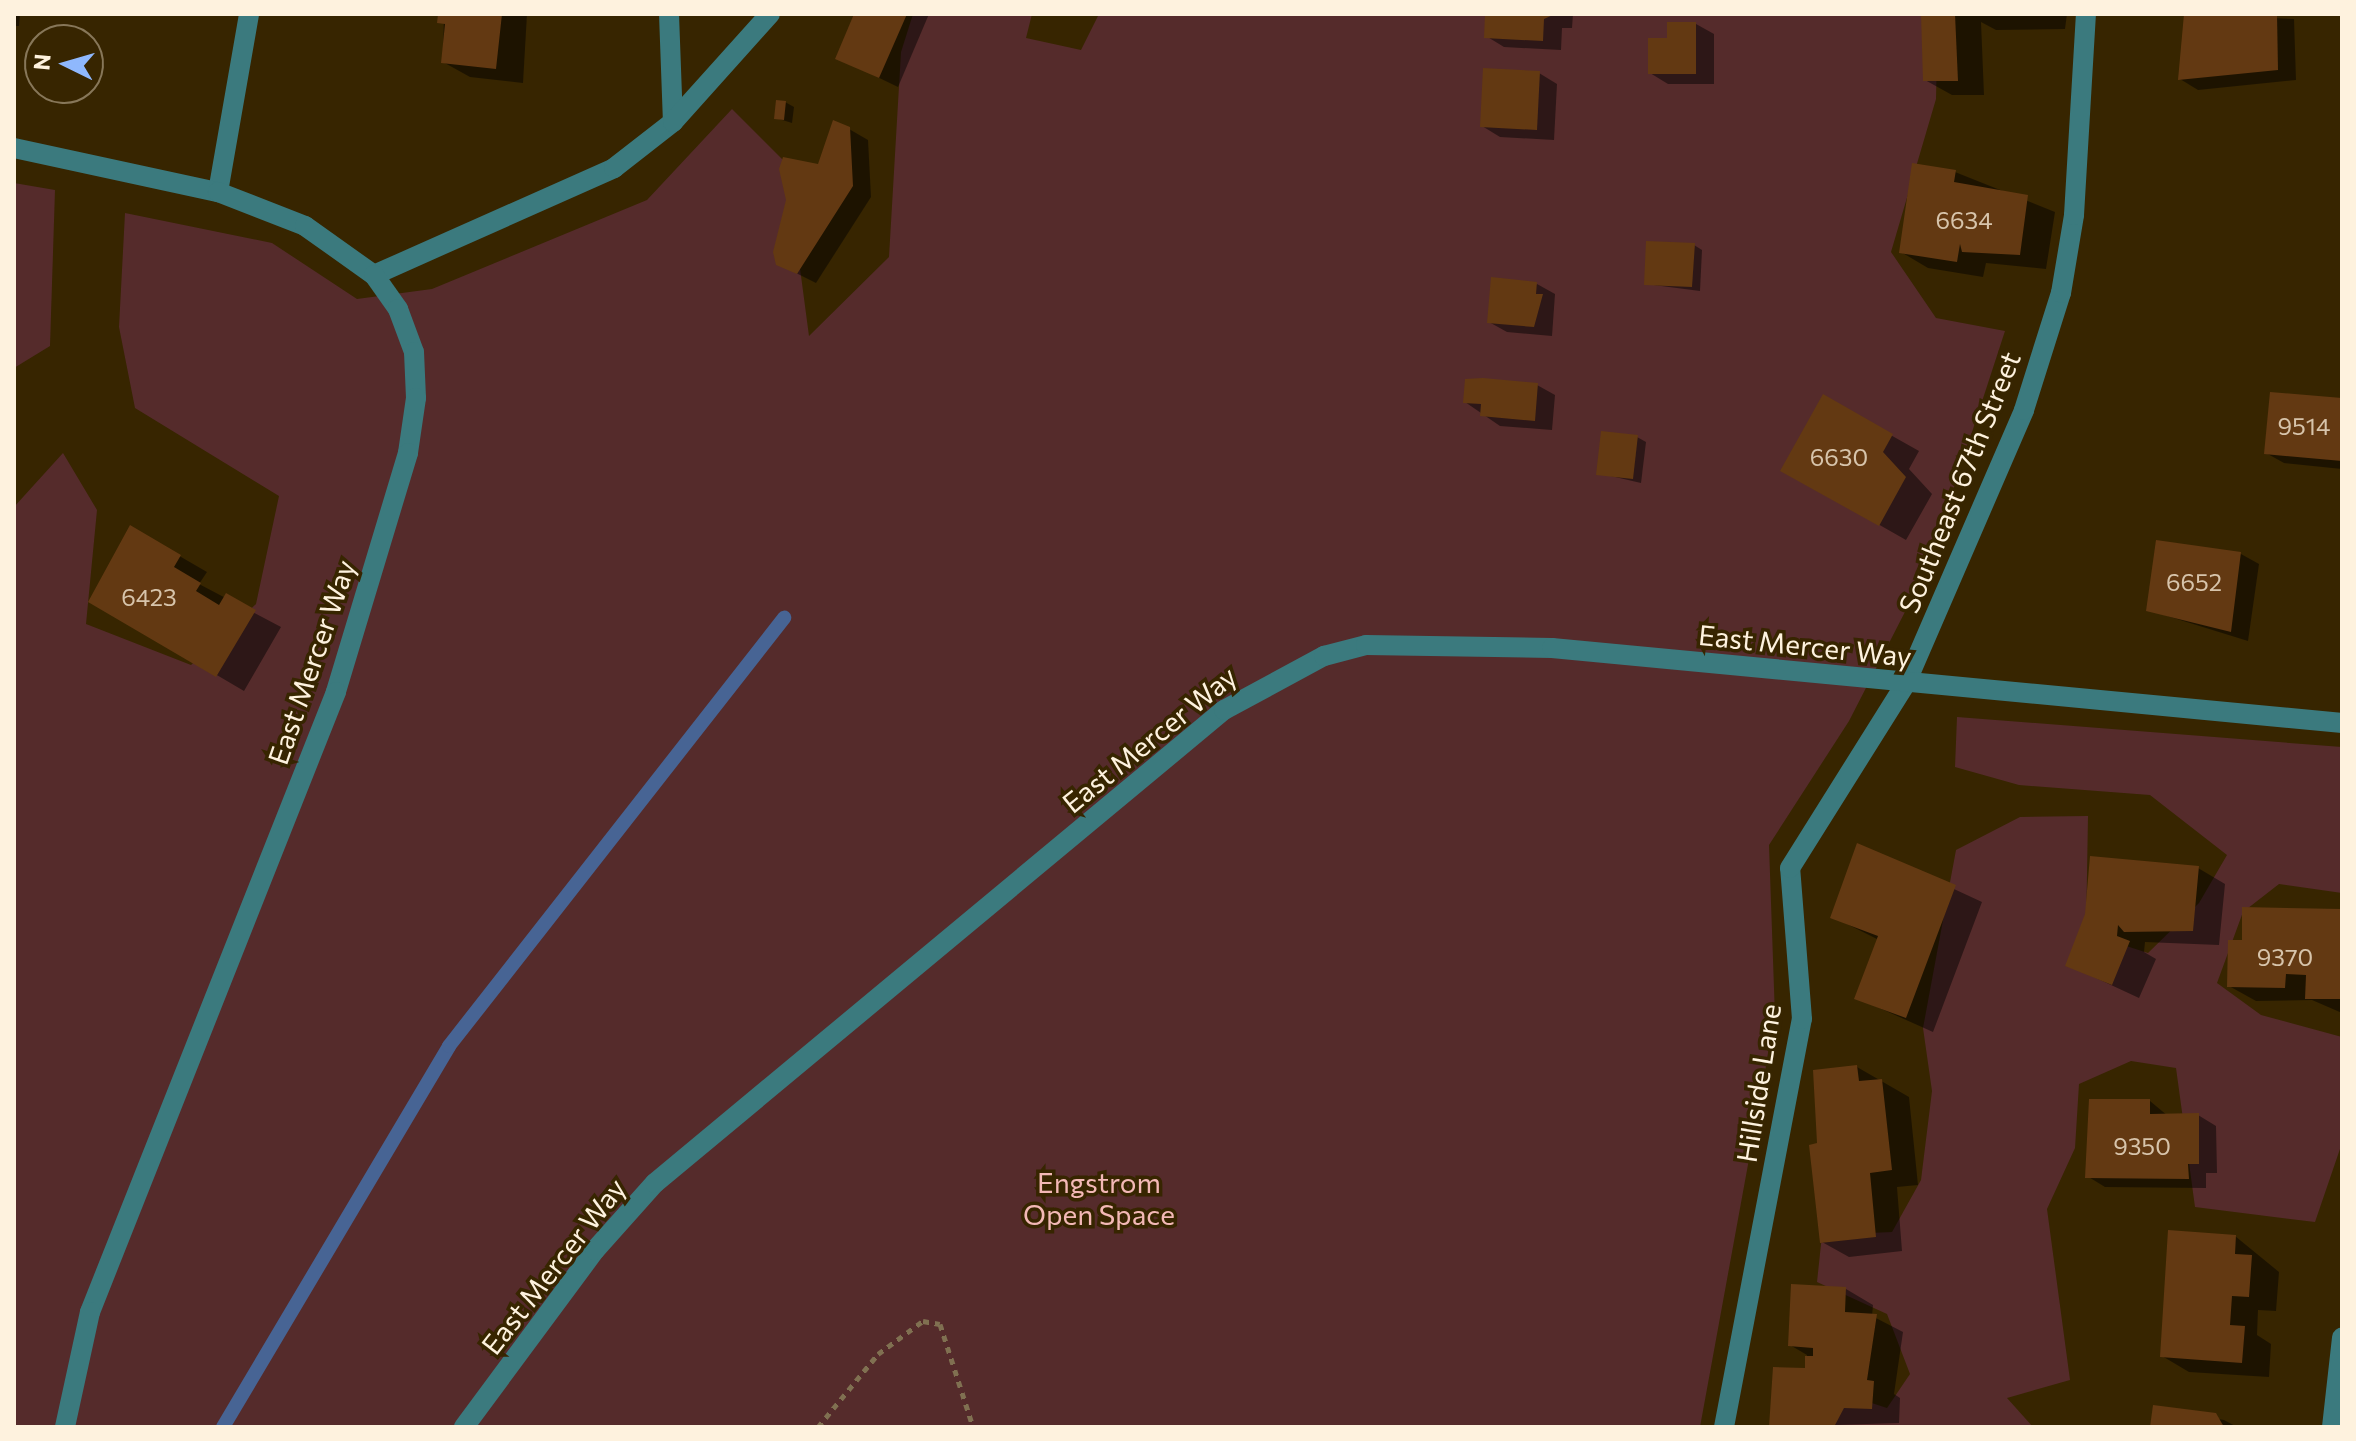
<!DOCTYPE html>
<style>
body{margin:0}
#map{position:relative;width:2356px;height:1441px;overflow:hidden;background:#372500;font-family:Commissioner,sans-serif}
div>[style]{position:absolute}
.green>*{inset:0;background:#552b2b}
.shadow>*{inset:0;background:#0007}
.stream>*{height:14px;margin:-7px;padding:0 7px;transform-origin:7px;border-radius:7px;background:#476494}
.building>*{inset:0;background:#633912}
.path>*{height:5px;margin-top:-2.5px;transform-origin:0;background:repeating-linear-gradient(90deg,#807051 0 6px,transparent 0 12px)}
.service>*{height:20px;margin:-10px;padding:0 10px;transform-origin:10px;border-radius:10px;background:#3b7a7e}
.minor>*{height:20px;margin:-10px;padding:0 10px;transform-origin:10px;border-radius:10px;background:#3b7a7e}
.tertiary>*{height:20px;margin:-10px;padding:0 10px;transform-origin:10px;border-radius:10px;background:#3b7a7e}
span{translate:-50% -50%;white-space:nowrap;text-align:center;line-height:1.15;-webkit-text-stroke:7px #372500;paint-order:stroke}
.number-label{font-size:24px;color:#d7c4ab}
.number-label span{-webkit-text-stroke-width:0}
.street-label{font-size:28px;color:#fef2de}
.park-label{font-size:28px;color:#f3b8b6}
.frame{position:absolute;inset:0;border:16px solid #fef2de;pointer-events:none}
.north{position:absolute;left:24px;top:24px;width:80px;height:80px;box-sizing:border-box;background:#372500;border:2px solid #877759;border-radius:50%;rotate:275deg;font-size:22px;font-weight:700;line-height:32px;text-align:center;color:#fef2de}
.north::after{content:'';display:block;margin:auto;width:28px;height:36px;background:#8fb8fd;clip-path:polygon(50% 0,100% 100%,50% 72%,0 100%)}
</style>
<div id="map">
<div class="green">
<i style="clip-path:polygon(913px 14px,1032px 14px,1026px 38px,1081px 50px,1099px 14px,1938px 14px,1936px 99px,1891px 252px,1936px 318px,2005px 331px,1928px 567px,1849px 721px,1769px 845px,1775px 1017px,1700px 1427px,14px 1427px,14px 507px,63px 453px,97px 510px,86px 624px,191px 665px,256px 604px,279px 496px,135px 408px,119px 327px,125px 213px,272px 243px,357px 299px,432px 289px,647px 200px,732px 109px,786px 163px,809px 336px,889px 257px,901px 52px)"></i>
<i style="clip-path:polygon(14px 183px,55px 190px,50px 346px,14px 368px)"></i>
<i style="clip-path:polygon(1957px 717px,2342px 747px,2342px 893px,2279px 884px,2243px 912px,2217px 983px,2261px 1015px,2342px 1037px,2341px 1146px,2315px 1222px,2195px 1207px,2176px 1068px,2131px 1061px,2079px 1084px,2075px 1148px,2047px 1209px,2070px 1380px,2007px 1398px,2033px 1427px,1808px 1427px,1823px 1387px,1887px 1408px,1910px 1374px,1887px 1314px,1817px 1282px,1822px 1235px,1892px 1232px,1921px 1180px,1932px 1091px,1923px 1028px,1956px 850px,2020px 817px,2088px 816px,2086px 933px,2148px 953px,2199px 903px,2227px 855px,2150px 795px,2019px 785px,1955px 767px)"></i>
</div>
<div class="shadow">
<i style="clip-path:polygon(14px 14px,20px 14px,19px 26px,14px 26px)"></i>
<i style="clip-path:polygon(444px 14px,527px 14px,523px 83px,470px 77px,443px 62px)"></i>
<i style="clip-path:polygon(856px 14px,929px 14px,898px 87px,838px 58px)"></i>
<i style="clip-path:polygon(1487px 14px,1573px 14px,1572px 28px,1562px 28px,1561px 50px,1504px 47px,1486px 36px)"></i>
<i style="clip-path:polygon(1922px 14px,2067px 14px,2065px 29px,1996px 30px,1981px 22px,1984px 95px,1952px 95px,1925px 80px)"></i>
<i style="clip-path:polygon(2186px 14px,2294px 19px,2296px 80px,2198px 90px,2180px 79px)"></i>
<i style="clip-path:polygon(1696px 24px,1714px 34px,1714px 84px,1668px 84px,1650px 73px)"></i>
<i style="clip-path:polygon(1539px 73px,1557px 84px,1554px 140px,1500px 137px,1482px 126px)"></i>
<i style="clip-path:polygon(785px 102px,794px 107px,792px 123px,776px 118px)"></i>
<i style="clip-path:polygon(849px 129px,868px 140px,871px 197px,816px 283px,778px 264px,820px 167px)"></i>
<i style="clip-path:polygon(1955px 172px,2055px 212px,2046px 269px,1986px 263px,1983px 277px,1928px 268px,1901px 252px)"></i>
<i style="clip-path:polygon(1694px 245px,1702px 250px,1700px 291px,1646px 284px)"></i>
<i style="clip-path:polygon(1537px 284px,1555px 294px,1552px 336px,1507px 332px,1489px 322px)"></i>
<i style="clip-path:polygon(1537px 385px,1555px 395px,1552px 430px,1500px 426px,1465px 402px)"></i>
<i style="clip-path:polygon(1823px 397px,1919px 451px,1909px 469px,1932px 494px,1906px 540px,1783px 470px)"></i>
<i style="clip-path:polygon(2342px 400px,2342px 469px,2284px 463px,2266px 453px)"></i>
<i style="clip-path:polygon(1637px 437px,1646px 442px,1641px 483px,1598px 473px)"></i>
<i style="clip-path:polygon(131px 528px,207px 572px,199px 584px,281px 627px,244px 691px,91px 601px)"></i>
<i style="clip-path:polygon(2241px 554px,2259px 564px,2248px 641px,2148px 610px)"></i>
<i style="clip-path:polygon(1859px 845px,1982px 902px,1933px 1032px,1857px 998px,1879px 940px,1833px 917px)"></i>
<i style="clip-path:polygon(2198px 868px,2225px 884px,2219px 945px,2145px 942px,2144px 952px,2156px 959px,2139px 998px,2068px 965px,2087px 914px)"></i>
<i style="clip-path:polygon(2342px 911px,2342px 1013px,2312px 1000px,2256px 1001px,2229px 986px,2244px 942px)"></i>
<i style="clip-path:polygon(1857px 1067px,1909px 1097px,1918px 1185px,1897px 1187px,1902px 1251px,1849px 1257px,1822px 1242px,1819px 1145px)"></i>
<i style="clip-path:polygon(2150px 1101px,2168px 1116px,2198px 1115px,2216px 1126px,2217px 1173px,2206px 1173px,2206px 1188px,2105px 1187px,2087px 1176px)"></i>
<i style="clip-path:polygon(2235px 1236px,2279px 1272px,2276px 1311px,2258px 1310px,2257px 1335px,2271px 1344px,2269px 1377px,2189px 1372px,2162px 1356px)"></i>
<i style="clip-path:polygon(1846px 1289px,1873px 1305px,1872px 1316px,1903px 1332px,1894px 1394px,1900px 1398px,1899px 1423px,1771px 1427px,1807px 1371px,1807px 1355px,1790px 1345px)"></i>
<i style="clip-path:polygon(2154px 1408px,2224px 1420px,2237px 1427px,2152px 1427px)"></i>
</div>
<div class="stream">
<i style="left:223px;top:1427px;width:443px;rotate:-59.3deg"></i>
<i style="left:449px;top:1046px;width:544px;rotate:-51.95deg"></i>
</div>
<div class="building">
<i style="clip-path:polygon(438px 14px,502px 14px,496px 69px,441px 63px,445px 24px,437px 23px)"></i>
<i style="clip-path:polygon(854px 14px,907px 14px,879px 78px,835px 59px)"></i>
<i style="clip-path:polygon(1485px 14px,1555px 14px,1544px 19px,1543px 41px,1484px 38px)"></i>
<i style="clip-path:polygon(1921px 14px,1955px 14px,1958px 81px,1923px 81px)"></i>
<i style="clip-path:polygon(2184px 14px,2277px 14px,2278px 70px,2178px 80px)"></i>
<i style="clip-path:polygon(1667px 22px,1696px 22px,1696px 74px,1648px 74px,1648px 38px,1667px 38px)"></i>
<i style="clip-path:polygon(1483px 68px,1540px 71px,1537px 130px,1480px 127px)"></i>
<i style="clip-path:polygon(776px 100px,786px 101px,784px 120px,774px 119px)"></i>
<i style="clip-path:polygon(833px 120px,850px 127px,853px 186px,797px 274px,776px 265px,773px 252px,786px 200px,779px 169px,783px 157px,818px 164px)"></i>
<i style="clip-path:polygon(1912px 163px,1956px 170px,1954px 182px,2028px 195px,2020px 255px,1962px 252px,1960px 244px,1957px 262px,1899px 253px)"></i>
<i style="clip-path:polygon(1646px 241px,1695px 243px,1692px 287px,1644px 285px)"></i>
<i style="clip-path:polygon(1491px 277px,1537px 282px,1536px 294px,1543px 294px,1534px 327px,1487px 323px)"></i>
<i style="clip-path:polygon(1483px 378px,1538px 383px,1535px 421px,1480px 416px,1481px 404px,1463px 403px,1465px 379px)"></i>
<i style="clip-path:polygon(2270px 392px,2342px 398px,2342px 461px,2264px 454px)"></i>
<i style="clip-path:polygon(1823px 394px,1893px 434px,1883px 452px,1906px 477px,1879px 526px,1780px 471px)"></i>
<i style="clip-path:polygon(1601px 431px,1638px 435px,1633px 479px,1596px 475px)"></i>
<i style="clip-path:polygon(130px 525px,181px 555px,174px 567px,201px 583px,196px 591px,219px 605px,226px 593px,256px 610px,216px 677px,88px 602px)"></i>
<i style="clip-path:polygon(2156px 540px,2241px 552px,2231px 632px,2146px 611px)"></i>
<i style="clip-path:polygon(1857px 843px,1956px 885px,1906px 1018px,1854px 999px,1878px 936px,1830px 918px)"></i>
<i style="clip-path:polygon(2090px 856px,2199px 866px,2193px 931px,2124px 932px,2118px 925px,2117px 936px,2130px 941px,2112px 985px,2065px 966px,2085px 914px)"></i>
<i style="clip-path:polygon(2242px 907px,2342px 909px,2342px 999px,2305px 999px,2306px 975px,2286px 974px,2285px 988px,2227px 987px,2228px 940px,2242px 940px)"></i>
<i style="clip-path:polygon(1857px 1065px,1859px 1081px,1882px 1079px,1892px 1170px,1870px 1173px,1876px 1237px,1820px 1243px,1809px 1145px,1817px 1143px,1813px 1070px)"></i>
<i style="clip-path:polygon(2089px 1099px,2150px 1099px,2150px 1114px,2199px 1113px,2199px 1164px,2188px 1164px,2189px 1179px,2085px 1178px)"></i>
<i style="clip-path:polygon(2168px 1230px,2236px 1235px,2235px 1254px,2252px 1255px,2249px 1297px,2232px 1296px,2230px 1325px,2245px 1326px,2242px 1363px,2160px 1357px)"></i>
<i style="clip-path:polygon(1791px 1284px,1846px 1287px,1845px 1312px,1877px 1314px,1867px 1380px,1874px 1381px,1872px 1409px,1844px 1408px,1834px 1427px,1769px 1427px,1773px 1367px,1805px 1368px,1805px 1356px,1813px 1356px,1813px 1348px,1788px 1346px)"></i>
<i style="clip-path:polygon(2153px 1405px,2216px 1413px,2224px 1427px,2150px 1427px)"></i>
</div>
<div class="path">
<i style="left:818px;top:1427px;width:94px;rotate:-50.6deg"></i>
<i style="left:878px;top:1354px;width:56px;rotate:-36.3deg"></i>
<i style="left:923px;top:1321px;width:17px;rotate:10deg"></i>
<i style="left:940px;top:1324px;width:108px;rotate:72.2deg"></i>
</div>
<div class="service">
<i style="left:669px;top:14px;width:108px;rotate:87.9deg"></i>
<i style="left:218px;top:192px;width:181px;rotate:-80.1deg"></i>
<i style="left:1724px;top:1427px;width:415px;rotate:-79.2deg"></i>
<i style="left:1802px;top:1019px;width:151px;rotate:-94.5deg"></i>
<i style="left:1790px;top:868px;width:218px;rotate:-57.9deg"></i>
<i style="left:1906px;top:683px;width:297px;rotate:-66.6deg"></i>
<i style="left:2024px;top:410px;width:123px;rotate:-72.5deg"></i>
<i style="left:2061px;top:293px;width:79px;rotate:-80.5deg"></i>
<i style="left:2074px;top:215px;width:201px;rotate:-86.6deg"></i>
</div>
<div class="minor">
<i style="left:374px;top:275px;width:263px;rotate:-24deg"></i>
<i style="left:614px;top:168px;width:75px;rotate:-37.9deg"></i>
<i style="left:673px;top:122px;width:145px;rotate:-48.1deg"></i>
<i style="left:2332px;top:1427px;width:90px;rotate:-83.6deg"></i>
</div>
<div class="tertiary">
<i style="left:14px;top:148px;width:209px;rotate:12.2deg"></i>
<i style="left:218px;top:192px;width:93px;rotate:21.3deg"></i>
<i style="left:305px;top:226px;width:85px;rotate:35.4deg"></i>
<i style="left:374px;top:275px;width:42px;rotate:54.8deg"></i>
<i style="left:398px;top:309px;width:46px;rotate:69.6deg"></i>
<i style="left:414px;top:352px;width:46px;rotate:87.5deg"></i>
<i style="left:416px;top:398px;width:56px;rotate:98.3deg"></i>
<i style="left:408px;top:453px;width:250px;rotate:106.8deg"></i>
<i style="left:336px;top:692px;width:667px;rotate:111.64deg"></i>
<i style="left:90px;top:1312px;width:118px;rotate:102.3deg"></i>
<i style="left:464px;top:1427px;width:220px;rotate:-53.5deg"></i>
<i style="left:595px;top:1250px;width:90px;rotate:-48.2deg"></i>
<i style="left:655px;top:1183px;width:740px;rotate:-39.74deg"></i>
<i style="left:1224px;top:710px;width:114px;rotate:-28.4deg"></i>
<i style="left:1324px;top:656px;width:43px;rotate:-14.7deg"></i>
<i style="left:1366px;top:645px;width:186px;rotate:0.9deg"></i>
<i style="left:1552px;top:648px;width:794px;rotate:5.42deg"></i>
</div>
<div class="number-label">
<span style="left:1964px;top:220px">6634</span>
<span style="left:2304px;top:426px">9514</span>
<span style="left:1839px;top:457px">6630</span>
<span style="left:2194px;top:582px">6652</span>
<span style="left:149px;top:597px">6423</span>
<span style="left:2285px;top:957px">9370</span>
<span style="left:2142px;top:1146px">9350</span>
</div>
<div class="street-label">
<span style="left:1959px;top:482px;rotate:-68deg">Southeast 67th Street</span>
<span style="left:1805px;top:645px;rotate:6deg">East Mercer Way</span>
<span style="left:311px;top:662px;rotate:-71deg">East Mercer Way</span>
<span style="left:1149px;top:739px;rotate:-39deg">East Mercer Way</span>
<span style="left:1758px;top:1083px;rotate:-81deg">Hillside Lane</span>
<span style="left:553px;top:1266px;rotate:-52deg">East Mercer Way</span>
</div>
<div class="park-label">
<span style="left:1099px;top:1198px">Engstrom<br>Open Space</span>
</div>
<div class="frame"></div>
<div class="north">N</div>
</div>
